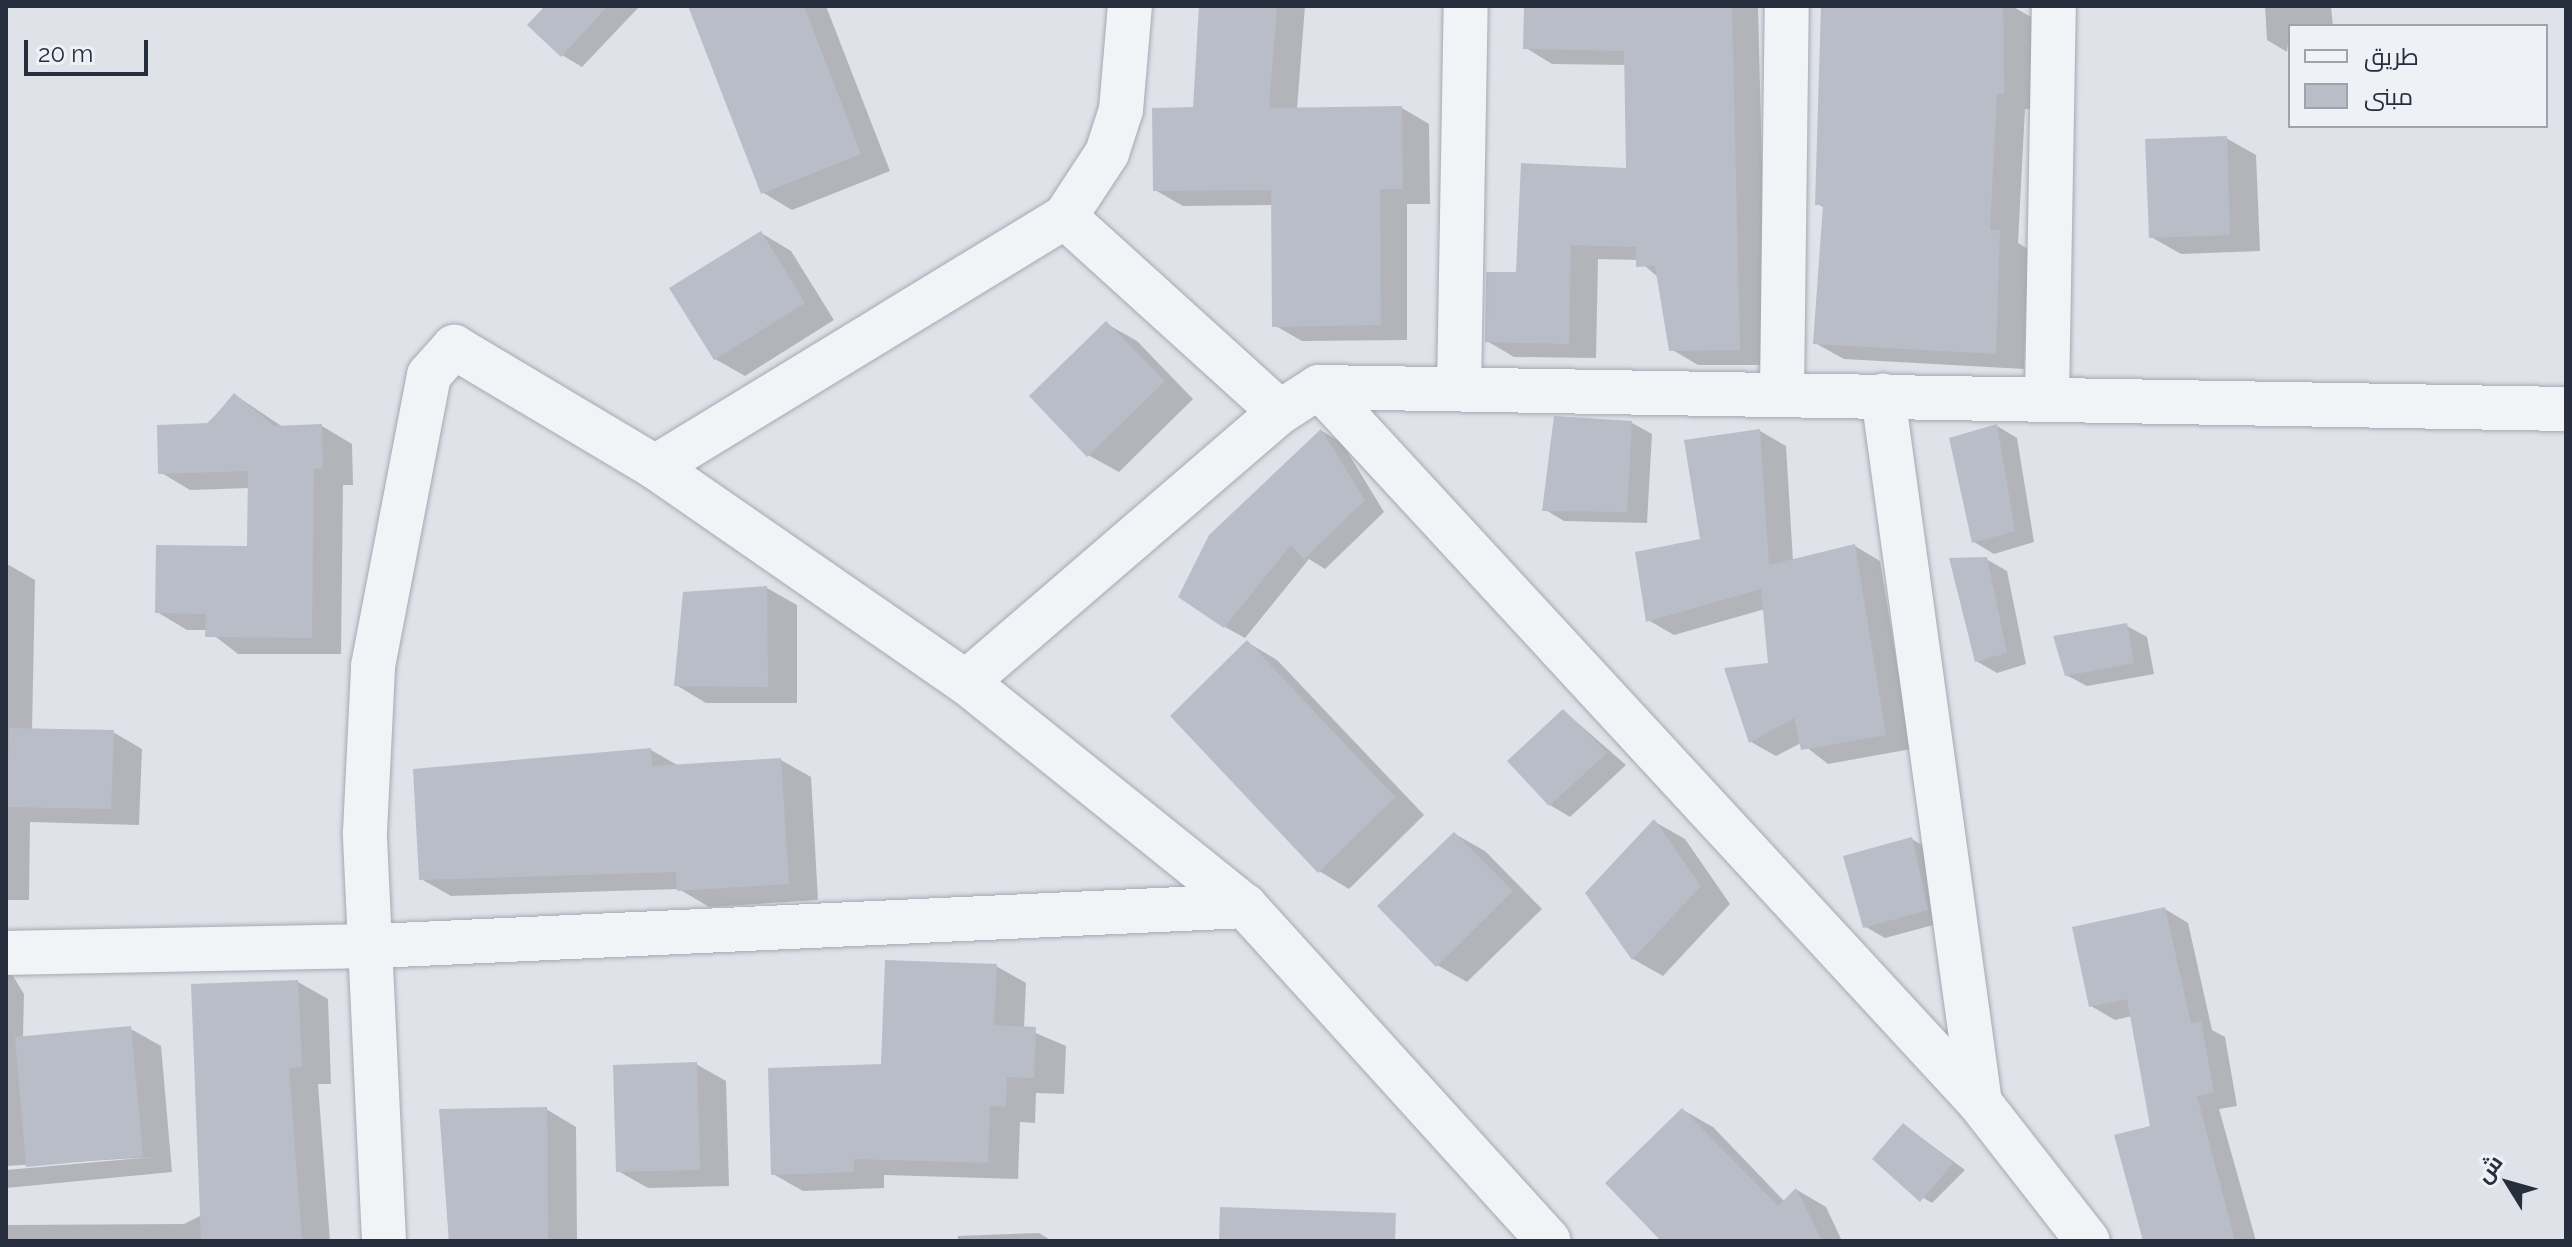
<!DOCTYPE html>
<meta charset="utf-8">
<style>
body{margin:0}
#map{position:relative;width:2572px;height:1247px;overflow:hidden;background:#dfe2e8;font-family:Raleway,Cairo,sans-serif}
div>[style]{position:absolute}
.shadow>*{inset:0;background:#0003}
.building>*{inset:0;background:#b9bdc8}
.roads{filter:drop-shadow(0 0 2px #a4a9b2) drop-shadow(0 0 2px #a4a9b2)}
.minor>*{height:44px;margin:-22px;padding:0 22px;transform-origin:22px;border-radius:22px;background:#f1f3f6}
span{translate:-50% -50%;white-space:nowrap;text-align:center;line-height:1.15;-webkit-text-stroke:7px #eef1f6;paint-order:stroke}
.frame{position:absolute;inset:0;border:8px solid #272f3f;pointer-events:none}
.legend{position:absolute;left:2288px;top:24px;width:260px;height:104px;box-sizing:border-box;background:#eef1f6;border:2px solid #9ea3ad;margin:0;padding:10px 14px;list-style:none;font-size:24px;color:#272f3f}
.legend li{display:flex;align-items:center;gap:16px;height:40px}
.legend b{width:40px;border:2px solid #9ea3ad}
.north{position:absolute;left:2468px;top:1143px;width:80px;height:80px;-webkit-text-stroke:6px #eef1f6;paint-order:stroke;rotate:307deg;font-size:22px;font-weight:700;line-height:32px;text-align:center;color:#272f3f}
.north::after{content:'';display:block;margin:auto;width:28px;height:36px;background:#272f3f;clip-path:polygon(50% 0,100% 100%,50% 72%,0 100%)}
.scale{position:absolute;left:24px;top:40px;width:124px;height:36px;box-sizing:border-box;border:4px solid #272f3f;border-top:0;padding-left:10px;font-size:24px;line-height:28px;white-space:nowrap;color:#272f3f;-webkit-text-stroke:6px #eef1f6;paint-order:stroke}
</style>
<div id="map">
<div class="shadow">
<i style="clip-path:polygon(547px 6px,638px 6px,639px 7px,582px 67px,562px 55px)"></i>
<i style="clip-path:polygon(705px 6px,826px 6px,890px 171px,792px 210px,762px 192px)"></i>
<i style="clip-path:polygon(1201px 6px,1305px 6px,1297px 109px,1402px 108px,1429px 124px,1430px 204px,1407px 204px,1407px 340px,1302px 341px,1274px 325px,1273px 205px,1183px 206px,1155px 190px,1195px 109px)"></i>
<i style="clip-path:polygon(1526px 6px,1758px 7px,1767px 365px,1698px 365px,1671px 349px,1659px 278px,1638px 260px,1598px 259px,1596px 358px,1514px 357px,1487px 341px,1518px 274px,1628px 170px,1626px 65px,1552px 64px,1526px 48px)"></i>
<i style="clip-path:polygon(1823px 6px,2012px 6px,2031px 17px,2032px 109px,2025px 109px,2018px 243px,2028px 249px,2024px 369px,1844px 359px,1815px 343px,1825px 208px,1817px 204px)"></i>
<i style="clip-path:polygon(2265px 6px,2331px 6px,2333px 26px,2290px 26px,2287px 52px,2267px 40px)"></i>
<i style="clip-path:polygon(2226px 138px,2256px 155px,2260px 251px,2181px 254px,2151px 237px)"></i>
<i style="clip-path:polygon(761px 233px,791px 251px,834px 320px,745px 376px,715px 359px)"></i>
<i style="clip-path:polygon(1107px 324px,1137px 341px,1193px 399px,1119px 472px,1088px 455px)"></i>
<i style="clip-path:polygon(235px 395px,283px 427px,322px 426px,352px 444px,353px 485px,343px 485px,341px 654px,238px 654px,207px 630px,187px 630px,157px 612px,249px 548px,250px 488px,190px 490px,160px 472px)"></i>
<i style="clip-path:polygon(1632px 423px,1652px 434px,1647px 523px,1564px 521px,1544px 509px)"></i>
<i style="clip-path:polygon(1997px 426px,2017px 438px,2034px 542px,1994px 554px,1974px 542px)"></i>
<i style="clip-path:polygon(1322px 431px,1342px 443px,1384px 512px,1325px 569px,1309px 559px,1245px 638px,1225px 627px)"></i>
<i style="clip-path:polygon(1760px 431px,1786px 446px,1793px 561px,1855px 546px,1880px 561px,1911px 749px,1828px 764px,1801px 743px,1776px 756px,1751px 742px,1771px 665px,1765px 609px,1674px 635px,1648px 620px,1703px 541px)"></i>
<i style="clip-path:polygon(1986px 559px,2007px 571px,2026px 664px,1997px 673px,1976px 661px)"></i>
<i style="clip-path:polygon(7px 564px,35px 580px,32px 731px,113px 732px,142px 749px,139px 825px,30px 822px,29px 900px,6px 900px)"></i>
<i style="clip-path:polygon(767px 588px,797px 605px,797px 703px,706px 703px,676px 685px)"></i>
<i style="clip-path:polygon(2127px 626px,2147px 637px,2154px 674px,2087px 686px,2066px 675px)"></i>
<i style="clip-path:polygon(1247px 642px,1277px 660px,1424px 815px,1349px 889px,1319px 871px)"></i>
<i style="clip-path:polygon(1564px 711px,1626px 765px,1570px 817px,1550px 805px)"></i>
<i style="clip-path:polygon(651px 750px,679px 766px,781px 760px,811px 777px,818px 900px,709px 907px,679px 889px,451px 896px,421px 879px)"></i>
<i style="clip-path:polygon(1655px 822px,1685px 839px,1730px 904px,1663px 976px,1633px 959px,1588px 893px)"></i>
<i style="clip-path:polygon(1455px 834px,1485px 851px,1542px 909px,1467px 982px,1437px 965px)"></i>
<i style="clip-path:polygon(1912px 839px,1932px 851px,1948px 921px,1885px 938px,1864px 926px)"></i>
<i style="clip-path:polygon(2165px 909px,2188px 923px,2212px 1030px,2225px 1037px,2237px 1106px,2219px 1109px,2256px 1241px,2145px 1241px,2152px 1127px,2132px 1016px,2115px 1020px,2091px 1006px)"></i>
<i style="clip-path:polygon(6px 937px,10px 971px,24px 994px,23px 1038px,131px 1029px,161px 1046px,172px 1172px,6px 1188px,6px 1170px,153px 1157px,6px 1166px)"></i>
<i style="clip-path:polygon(996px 966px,1026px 983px,1024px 1028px,1066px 1046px,1064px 1094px,1036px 1093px,1035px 1123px,1020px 1122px,1018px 1179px,884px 1175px,884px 1188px,803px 1191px,773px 1174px)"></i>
<i style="clip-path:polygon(298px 982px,328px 999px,331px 1084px,318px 1084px,330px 1241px,6px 1241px,6px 1225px,184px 1224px,202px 1215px)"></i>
<i style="clip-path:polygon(696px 1064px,726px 1081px,729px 1186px,648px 1188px,618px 1171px)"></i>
<i style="clip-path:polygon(546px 1109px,576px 1127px,577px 1241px,449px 1241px,441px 1111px)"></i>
<i style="clip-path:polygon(1683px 1110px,1713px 1127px,1785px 1202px,1797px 1190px,1826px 1207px,1842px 1241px,1664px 1241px)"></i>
<i style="clip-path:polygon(1904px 1125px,1965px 1170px,1932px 1203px,1912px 1191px)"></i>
<i style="clip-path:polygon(1039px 1233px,1052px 1241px,958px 1241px,958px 1236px)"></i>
<i style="clip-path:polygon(872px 1240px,874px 1241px,829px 1241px)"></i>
</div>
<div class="building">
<i style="clip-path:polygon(545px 6px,608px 6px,561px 57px,527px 25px)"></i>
<i style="clip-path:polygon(688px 6px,804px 6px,861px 154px,761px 194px)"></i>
<i style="clip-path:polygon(1199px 6px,1277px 8px,1269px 108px,1402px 106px,1403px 189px,1380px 189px,1381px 325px,1272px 327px,1271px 190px,1153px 191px,1152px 108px,1193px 107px)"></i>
<i style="clip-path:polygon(1524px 6px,1732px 6px,1740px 350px,1669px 351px,1655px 266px,1636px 267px,1636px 247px,1571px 245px,1569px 344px,1485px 342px,1486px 272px,1516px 272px,1521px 163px,1626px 168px,1624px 51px,1523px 49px)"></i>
<i style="clip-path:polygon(1821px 6px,2003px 6px,2004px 93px,1997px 94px,1990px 230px,2000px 230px,1996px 354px,1813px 344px,1823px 205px,1815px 205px)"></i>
<i style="clip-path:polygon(2227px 136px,2230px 235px,2149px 238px,2145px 139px)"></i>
<i style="clip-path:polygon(761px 231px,805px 303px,714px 360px,669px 288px)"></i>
<i style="clip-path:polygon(1106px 321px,1165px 381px,1087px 457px,1029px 396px)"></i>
<i style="clip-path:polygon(234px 393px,274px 426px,322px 424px,323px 468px,314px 469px,312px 638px,205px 637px,206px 614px,155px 613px,156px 545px,247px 546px,248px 471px,158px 474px,157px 425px,209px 423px)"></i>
<i style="clip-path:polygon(1554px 416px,1632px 421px,1627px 512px,1542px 511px)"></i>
<i style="clip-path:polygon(1997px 424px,2015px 531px,1972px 543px,1949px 438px)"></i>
<i style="clip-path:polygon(1321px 429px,1365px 500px,1304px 559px,1291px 545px,1224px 628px,1178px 597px,1209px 535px)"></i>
<i style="clip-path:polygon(1760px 429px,1769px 565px,1855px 544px,1886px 735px,1801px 750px,1794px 718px,1749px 743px,1724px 668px,1768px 663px,1761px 589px,1646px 622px,1635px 552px,1700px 539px,1684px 440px)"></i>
<i style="clip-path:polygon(1987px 557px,2007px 653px,1975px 662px,1949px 558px)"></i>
<i style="clip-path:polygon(767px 586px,768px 687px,674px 686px,683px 592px)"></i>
<i style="clip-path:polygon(2127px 623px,2134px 663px,2065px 676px,2053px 636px)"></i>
<i style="clip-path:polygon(1247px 640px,1395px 797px,1318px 873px,1170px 716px)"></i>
<i style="clip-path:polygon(1563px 709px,1607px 753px,1549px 806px,1507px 761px)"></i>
<i style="clip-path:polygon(9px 728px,114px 730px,111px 809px,7px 807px)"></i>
<i style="clip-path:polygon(651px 748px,652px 766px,781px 758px,789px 884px,677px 891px,676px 872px,419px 880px,413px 769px)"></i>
<i style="clip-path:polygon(1654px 819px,1701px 886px,1632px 960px,1585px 893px)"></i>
<i style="clip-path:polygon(1454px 832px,1513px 891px,1436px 967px,1377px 906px)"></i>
<i style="clip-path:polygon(1912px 837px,1928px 910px,1863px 928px,1843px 856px)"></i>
<i style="clip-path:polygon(2165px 907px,2191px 1023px,2201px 1021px,2214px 1093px,2197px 1096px,2235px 1241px,2143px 1241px,2114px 1135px,2150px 1126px,2127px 999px,2089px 1007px,2072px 927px)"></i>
<i style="clip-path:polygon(885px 960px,997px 964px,994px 1025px,1036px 1027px,1034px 1078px,1007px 1077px,1006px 1107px,990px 1106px,988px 1163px,854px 1159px,854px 1172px,771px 1175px,768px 1068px,881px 1064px)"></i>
<i style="clip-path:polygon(298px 980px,302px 1067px,289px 1068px,302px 1241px,201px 1241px,191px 984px)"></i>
<i style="clip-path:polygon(131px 1026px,143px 1156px,26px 1167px,15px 1037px)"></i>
<i style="clip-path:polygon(697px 1062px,700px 1170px,616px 1172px,613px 1065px)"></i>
<i style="clip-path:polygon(547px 1107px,548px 1241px,449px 1241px,439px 1109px)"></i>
<i style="clip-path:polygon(1682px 1108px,1778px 1206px,1796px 1188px,1822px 1241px,1661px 1241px,1605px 1183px)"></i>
<i style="clip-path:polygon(1903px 1123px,1953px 1163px,1920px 1202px,1872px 1159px)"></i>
<i style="clip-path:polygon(1220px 1207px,1396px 1213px,1395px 1241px,1219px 1241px)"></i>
</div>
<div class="roads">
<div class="minor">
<i style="left:1065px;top:217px;width:290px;rotate:42.2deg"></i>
<i style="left:1319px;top:387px;width:974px;rotate:47.29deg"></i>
<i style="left:1980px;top:1103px;width:714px;rotate:-97.81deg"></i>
<i style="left:1459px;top:389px;width:383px;rotate:-89deg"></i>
<i style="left:1782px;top:394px;width:388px;rotate:-89.3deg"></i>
<i style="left:2047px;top:399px;width:393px;rotate:-89deg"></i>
<i style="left:655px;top:467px;width:480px;rotate:-31.4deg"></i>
<i style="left:1065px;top:217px;width:77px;rotate:-56.7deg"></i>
<i style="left:1107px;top:153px;width:45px;rotate:-72deg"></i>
<i style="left:1121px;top:110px;width:104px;rotate:-85.1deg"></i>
<i style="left:966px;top:682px;width:414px;rotate:-40.7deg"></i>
<i style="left:1280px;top:412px;width:46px;rotate:-32.7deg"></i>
<i style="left:1319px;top:387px;width:1247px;rotate:1.01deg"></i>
<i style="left:6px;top:953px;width:369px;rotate:-1.1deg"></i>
<i style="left:375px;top:946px;width:871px;rotate:-2.63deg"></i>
<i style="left:1980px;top:1103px;width:175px;rotate:52deg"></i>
<i style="left:384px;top:1241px;width:409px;rotate:-92.7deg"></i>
<i style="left:365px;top:832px;width:166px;rotate:-87.2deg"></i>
<i style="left:373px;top:666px;width:296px;rotate:-79.1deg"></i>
<i style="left:429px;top:375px;width:38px;rotate:-48deg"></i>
<i style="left:454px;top:347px;width:234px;rotate:30.8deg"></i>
<i style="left:655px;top:467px;width:378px;rotate:34.7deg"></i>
<i style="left:966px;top:682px;width:358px;rotate:38.8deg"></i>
<i style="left:1245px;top:906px;width:452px;rotate:47.8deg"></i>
</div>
</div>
<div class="frame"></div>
<ul class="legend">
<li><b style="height:10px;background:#f1f3f6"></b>طريق</li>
<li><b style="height:22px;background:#b9bdc8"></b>مبنى</li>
</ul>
<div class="north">ش</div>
<div class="scale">20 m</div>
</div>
